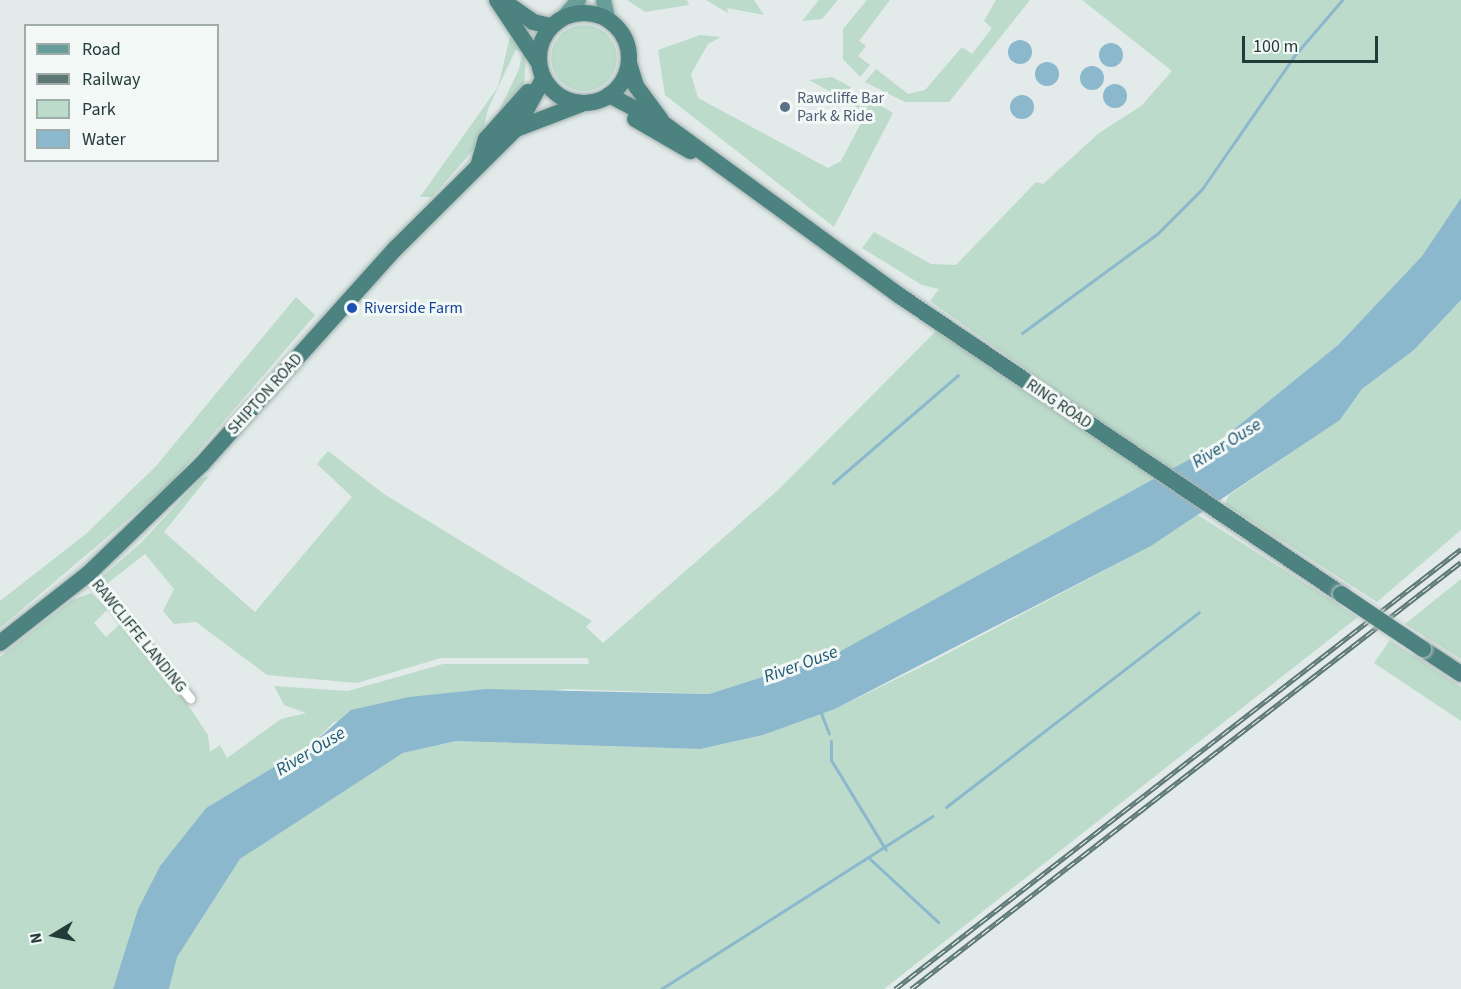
<!DOCTYPE html>
<style>
body{margin:0}
#map{position:relative;width:1461px;height:989px;overflow:hidden;background:#e2ebe9;font-family:"Source Sans 3",sans-serif}
div>[style]{position:absolute}
.green>*{inset:0;background:#bcdbca}
.round{border-radius:50%}
.water>*{inset:0;background:#8cb8ce}
.stream>*{height:3px;margin:-1.5px;padding:0 1.5px;transform-origin:1.5px;border-radius:1.5px;background:#8cb8ce}
.roads{filter:drop-shadow(0 0 2px #a5b3b1) drop-shadow(0 0 2px #a5b3b1)}
.minor>*{height:9px;margin:-4.5px;padding:0 4.5px;transform-origin:4.5px;border-radius:4.5px;background:#fff}
.primary>*{height:15px;margin:-7.5px;padding:0 7.5px;transform-origin:7.5px;border-radius:7.5px;background:#689e9a}
.trunk>*{height:16px;margin:-8px;padding:0 8px;transform-origin:8px;border-radius:8px;background:#4c827f}
.trunk>.ring{margin:-8px;padding:0;box-sizing:content-box;background:none;border:16px solid #4c827f;border-radius:50%}
.rail>*{height:5px;margin-top:-2.5px;transform-origin:0;background:repeating-linear-gradient(90deg,#f2f8f6 0 9px,#5d7774 0 18px);box-sizing:border-box;border-block:2px solid #5d7774}
.bridges{filter:drop-shadow(0 0 2px #c1c8c8) drop-shadow(0 0 2px #c1c8c8)}
.trunk-bridge>*{height:16px;margin:-8px;padding:0 8px;transform-origin:8px;border-radius:8px;background:#4c827f}
.dots>*{width:16px;height:16px;translate:-50% -50%;box-sizing:border-box;border:3px solid #f2f8f6;border-radius:50%}
span{translate:-50% -50%;white-space:nowrap;text-align:center;line-height:1.15;-webkit-text-stroke:6px #f2f8f6;paint-order:stroke}
.service-label{font-size:16px;color:#4e5e75}
.left{translate:0 -50%;text-align:left}
.transit-label{font-size:16px;color:#164399}
.street-label{font-size:16px;color:#233b39}
.water-label{font-size:18px;color:#205774;font-style:italic}
.legend{position:absolute;left:24px;top:24px;width:195px;height:138px;box-sizing:border-box;background:#f2f8f6;border:2px solid #9facaa;margin:0;padding:8px 10px;list-style:none;font-size:18px;color:#233b39}
.legend li{display:flex;align-items:center;gap:12px;height:30px}
.legend b{width:30px;border:2px solid #9facaa}
.north{position:absolute;left:24px;top:905px;width:60px;height:60px;-webkit-text-stroke:4px #f2f8f6;paint-order:stroke;rotate:260deg;font-size:16px;font-weight:700;line-height:24px;text-align:center;color:#233b39}
.north::after{content:'';display:block;margin:auto;width:21px;height:27px;background:#233b39;clip-path:polygon(50% 0,100% 100%,50% 72%,0 100%)}
.scale{position:absolute;left:1242px;top:36px;width:136px;height:27px;box-sizing:border-box;border:3px solid #233b39;border-top:0;padding-left:8px;font-size:18px;line-height:21px;white-space:nowrap;color:#233b39;-webkit-text-stroke:4px #f2f8f6;paint-order:stroke}
</style>
<div id="map">
<div class="green">
<i style="clip-path:polygon(627px 0,687px 0,689px 5px,645px 12px)"></i>
<i style="clip-path:polygon(706px 0,754px 0,764px 15px,727px 8px,728px 13px)"></i>
<i style="clip-path:polygon(819px 0,838px 0,822px 19px,802px 21px)"></i>
<i style="clip-path:polygon(867px 0,890px 0,859px 41px,866px 46px,858px 56px,870px 65px,860px 77px,843px 59px,843px 29px)"></i>
<i style="clip-path:polygon(996px 0,1030px 0,949px 102px,905px 102px,865px 82px,876px 69px,908px 94px,925px 90px,962px 47px,972px 54px,992px 28px,984px 21px)"></i>
<i style="clip-path:polygon(1082px 0,1461px 0,1461px 198px,1422px 256px,1338px 345px,1212px 447px,1073px 527px,837px 653px,709px 694px,566px 689px,334px 722px,312px 744px,206px 808px,160px 866px,138px 909px,113px 989px,0 989px,0 657px,72px 600px,91px 593px,108px 609px,94px 623px,106px 637px,121px 623px,180px 693px,208px 735px,210px 752px,220px 745px,227px 758px,281px 719px,306px 713px,284px 705px,274px 686px,348px 691px,443px 664px,589px 664px,588px 658px,441px 658px,357px 683px,267px 675px,196px 622px,174px 624px,163px 611px,174px 589px,145px 554px,103px 587px,98px 580px,142px 542px,201px 478px,209px 476px,164px 532px,255px 612px,352px 497px,317px 464px,328px 451px,384px 494px,592px 621px,586px 627px,603px 643px,778px 490px,937px 330px,1056px 412px,1065px 397px,930px 301px,939px 289px,922px 285px,862px 248px,874px 232px,931px 264px,956px 265px,1036px 182px,1043px 184px,1099px 133px,1141px 106px,1172px 71px)"></i>
<i class="round" style="left:551px;top:25px;width:66px;height:66px"></i>
<i style="clip-path:polygon(700px 35px,721px 37px,708px 44px,691px 74px,698px 98px,828px 168px,841px 161px,861px 123px,860px 110px,852px 104px,858px 92px,893px 113px,834px 227px,665px 95px,658px 50px)"></i>
<i style="clip-path:polygon(510px 37px,526px 57px,524px 86px,498px 113px,519px 69px,522px 53px,516px 49px,488px 109px,481px 141px,432px 197px,420px 197px,498px 87px)"></i>
<i style="clip-path:polygon(832px 77px,851px 87px,844px 99px,809px 80px)"></i>
<i style="clip-path:polygon(296px 297px,315px 315px,171px 483px,0 628px,0 601px,87px 533px,156px 466px)"></i>
<i style="clip-path:polygon(1461px 300px,1461px 530px,1377px 602px,1225px 504px,1229px 495px,1340px 420px,1362px 389px,1414px 350px)"></i>
<i style="clip-path:polygon(1198px 515px,1358px 617px,884px 989px,169px 989px,176px 957px,240px 859px,403px 753px,456px 741px,700px 749px,763px 735px,835px 709px,931px 662px,1151px 546px)"></i>
<i style="clip-path:polygon(1461px 579px,1461px 659px,1405px 624px)"></i>
<i style="clip-path:polygon(1390px 640px,1461px 687px,1461px 721px,1374px 663px)"></i>
</div>
<div class="water">
<i class="round" style="left:1008px;top:40px;width:24px;height:24px"></i>
<i class="round" style="left:1099px;top:43px;width:24px;height:24px"></i>
<i class="round" style="left:1035px;top:62px;width:24px;height:24px"></i>
<i class="round" style="left:1080px;top:66px;width:24px;height:24px"></i>
<i class="round" style="left:1103px;top:84px;width:24px;height:24px"></i>
<i class="round" style="left:1010px;top:95px;width:24px;height:24px"></i>
<i style="clip-path:polygon(1461px 198px,1461px 300px,1414px 350px,1362px 389px,1340px 420px,1151px 546px,835px 709px,763px 735px,700px 749px,456px 741px,403px 753px,240px 859px,177px 957px,169px 989px,113px 989px,138px 909px,160px 866px,206px 808px,312px 744px,351px 710px,409px 697px,487px 689px,709px 694px,837px 653px,1212px 447px,1338px 345px,1422px 256px)"></i>
</div>
<div class="stream">
<i style="left:1022px;top:333px;width:169px;rotate:-36.3deg"></i>
<i style="left:1158px;top:233px;width:62px;rotate:-45deg"></i>
<i style="left:1202px;top:189px;width:162px;rotate:-55.3deg"></i>
<i style="left:1294px;top:56px;width:74px;rotate:-49.4deg"></i>
<i style="left:833px;top:483px;width:165px;rotate:-40.8deg"></i>
<i style="left:821px;top:713px;width:22px;rotate:69deg"></i>
<i style="left:831px;top:741px;width:19px;rotate:90deg"></i>
<i style="left:831px;top:760px;width:105px;rotate:58.6deg"></i>
<i style="left:946px;top:807px;width:319px;rotate:-37.6deg"></i>
<i style="left:870px;top:859px;width:93px;rotate:42.8deg"></i>
<i style="left:661px;top:989px;width:322px;rotate:-32.5deg"></i>
</div>
<div class="roads">
<div class="minor">
<i style="left:88px;top:574px;width:161px;rotate:50.6deg"></i>
</div>
<div class="primary">
<i style="left:603px;top:0;width:18px;rotate:77deg"></i>
<i style="left:563px;top:17px;width:23px;rotate:-49deg"></i>
</div>
<div class="trunk">
<i style="left:497px;top:0;width:74px;rotate:56.5deg"></i>
<i style="left:502px;top:0;width:38px;rotate:35deg"></i>
<i style="left:533px;top:22px;width:18px;rotate:13deg"></i>
<i class="ring" style="left:539px;top:13px;width:74px;height:74px"></i>
<i style="left:629px;top:63px;width:24px;rotate:73deg"></i>
<i style="left:636px;top:86px;width:42px;rotate:53.7deg"></i>
<i style="left:609px;top:95px;width:62px;rotate:27.8deg"></i>
<i style="left:664px;top:124px;width:292px;rotate:36.1deg"></i>
<i style="left:900px;top:296px;width:532px;rotate:34.05deg"></i>
<i style="left:635px;top:119px;width:64px;rotate:30.2deg"></i>
<i style="left:516px;top:129px;width:70px;rotate:-21deg"></i>
<i style="left:479px;top:163px;width:25px;rotate:-74deg"></i>
<i style="left:486px;top:139px;width:63px;rotate:-48.2deg"></i>
<i style="left:0;top:643px;width:112px;rotate:-38.1deg"></i>
<i style="left:88px;top:574px;width:158px;rotate:-44deg"></i>
<i style="left:202px;top:464px;width:290px;rotate:-48.1deg"></i>
<i style="left:396px;top:248px;width:169px;rotate:-44.8deg"></i>
<i style="left:516px;top:129px;width:57px;rotate:-61.6deg"></i>
<i style="left:1423px;top:649px;width:45px;rotate:33.3deg"></i>
</div>
</div>
<div class="rail">
<i style="left:895px;top:989px;width:717px;rotate:-37.86deg"></i>
<i style="left:911px;top:989px;width:696px;rotate:-37.82deg"></i>
</div>
<div class="bridges">
<div class="trunk-bridge">
<i style="left:1341px;top:594px;width:99px;rotate:33.9deg"></i>
</div>
</div>
<div class="dots">
<i style="left:785px;top:107px;background:#5c6f8a"></i>
<i style="left:352px;top:308px;background:#1a4fb4"></i>
</div>
<div class="service-label">
<span class="left" style="left:797px;top:107px">Rawcliffe Bar<br>Park &amp; Ride</span>
</div>
<div class="transit-label">
<span class="left" style="left:364px;top:308px">Riverside Farm</span>
</div>
<div class="street-label">
<span style="left:265px;top:394px;rotate:-48deg">SHIPTON ROAD</span>
<span style="left:1059px;top:404px;rotate:34deg">RING ROAD</span>
<span style="left:139px;top:636px;rotate:51deg">RAWCLIFFE LANDING</span>
</div>
<div class="water-label">
<span style="left:1227px;top:444px;rotate:-32deg">River Ouse</span>
<span style="left:801px;top:665px;rotate:-20deg">River Ouse</span>
<span style="left:311px;top:752px;rotate:-31deg">River Ouse</span>
</div>
<ul class="legend">
<li><b style="height:8px;background:#689e9a"></b>Road</li>
<li><b style="height:8px;background:#5d7774"></b>Railway</li>
<li><b style="height:16px;background:#bcdbca"></b>Park</li>
<li><b style="height:16px;background:#8cb8ce"></b>Water</li>
</ul>
<div class="north">N</div>
<div class="scale">100 m</div>
</div>
